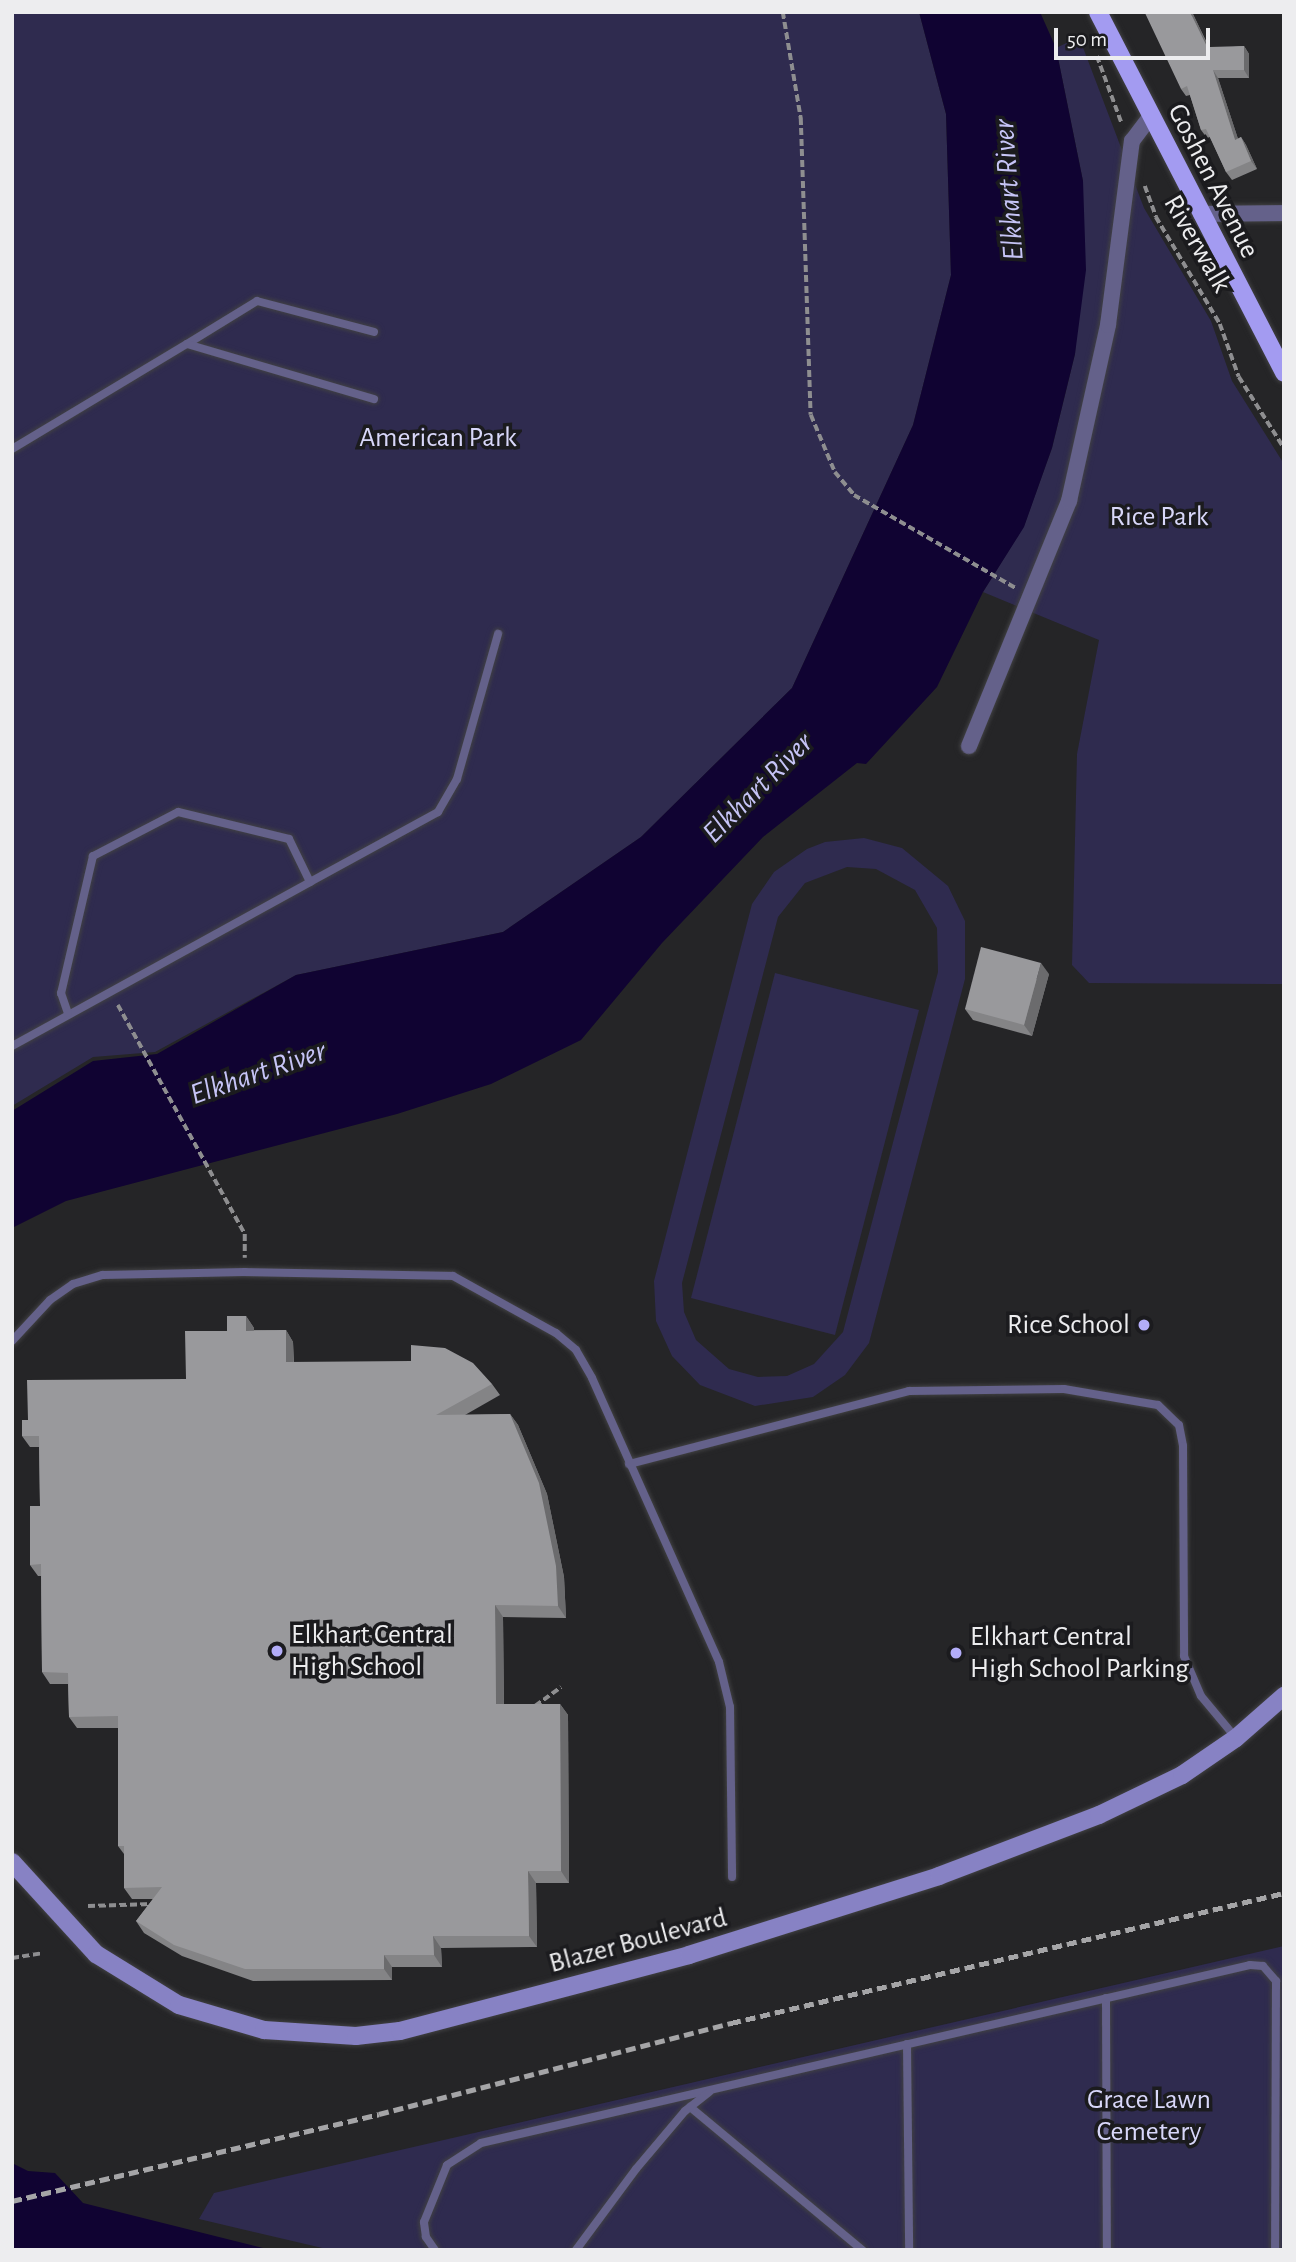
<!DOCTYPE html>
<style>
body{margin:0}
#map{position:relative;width:1296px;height:2262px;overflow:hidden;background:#252527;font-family:"Alegreya Sans",sans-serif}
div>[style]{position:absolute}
.green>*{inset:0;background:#2f2b4f}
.water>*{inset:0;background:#100332}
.path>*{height:3.5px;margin-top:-1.75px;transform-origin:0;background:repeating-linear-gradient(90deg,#8e8e90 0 7px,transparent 0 10.5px)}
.roads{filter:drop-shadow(0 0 2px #414143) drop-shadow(0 0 2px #414143)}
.service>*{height:8px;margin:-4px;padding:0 4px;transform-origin:4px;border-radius:4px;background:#64618a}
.minor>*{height:16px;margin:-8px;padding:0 8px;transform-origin:8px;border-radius:8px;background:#64618a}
.secondary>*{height:18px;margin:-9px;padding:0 9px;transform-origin:9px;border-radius:9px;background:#8782c4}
.primary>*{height:18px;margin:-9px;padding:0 9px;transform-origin:9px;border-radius:9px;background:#a39bf1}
.rail>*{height:5px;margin-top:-2.5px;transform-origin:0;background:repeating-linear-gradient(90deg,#a5a5a7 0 10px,transparent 0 15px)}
.wall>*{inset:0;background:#848486}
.shaded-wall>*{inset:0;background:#6b6b6d}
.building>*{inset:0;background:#99999c}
.dots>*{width:19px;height:19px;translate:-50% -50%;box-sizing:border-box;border:4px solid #1b1b1e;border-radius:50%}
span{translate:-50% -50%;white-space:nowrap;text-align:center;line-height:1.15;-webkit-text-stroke:7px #1b1b1e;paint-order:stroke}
.street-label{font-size:28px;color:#ededef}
.park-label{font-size:28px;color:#d8d7f9}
.poi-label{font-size:28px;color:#ededef}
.right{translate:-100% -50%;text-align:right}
.left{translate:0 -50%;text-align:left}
.water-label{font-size:30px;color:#c6c4f6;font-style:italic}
.frame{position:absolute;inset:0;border:14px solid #ededef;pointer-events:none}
.scale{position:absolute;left:1054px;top:28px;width:156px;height:32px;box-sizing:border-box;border:4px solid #ededef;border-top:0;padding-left:9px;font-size:21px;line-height:24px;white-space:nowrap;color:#ededef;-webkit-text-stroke:5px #1b1b1e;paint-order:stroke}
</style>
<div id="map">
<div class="green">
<i style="clip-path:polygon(12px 12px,919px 12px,946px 114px,951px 275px,913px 425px,792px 688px,641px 837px,503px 932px,296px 975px,155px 1052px,93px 1057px,12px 1106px)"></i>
<i style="clip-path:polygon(1079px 37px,1144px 208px,1211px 321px,1232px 381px,1284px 464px,1284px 984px,1089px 983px,1072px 965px,1077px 754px,1099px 640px,983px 592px,1024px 526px,1052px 448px,1075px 354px,1083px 181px,1056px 48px)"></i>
<i style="clip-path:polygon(evenodd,864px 838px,902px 848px,948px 886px,965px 921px,965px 979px,869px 1343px,845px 1375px,813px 1397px,755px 1406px,700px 1385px,672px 1356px,656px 1321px,654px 1281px,752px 904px,774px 872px,807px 849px,825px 842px,864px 838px,847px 867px,876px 869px,915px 890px,937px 928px,938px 972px,843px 1332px,814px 1364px,787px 1376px,758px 1377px,729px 1369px,696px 1340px,684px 1312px,682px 1283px,778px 917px,805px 883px,847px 867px)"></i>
<i style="clip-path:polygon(775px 973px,919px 1010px,835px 1335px,691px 1298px)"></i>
<i style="clip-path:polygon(1284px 1946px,1284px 2250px,331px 2250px,199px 2219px,214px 2193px)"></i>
</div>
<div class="water">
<i style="clip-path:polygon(919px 12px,1040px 12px,1056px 48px,1083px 181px,1086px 270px,1075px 354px,1052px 448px,1024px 527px,983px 592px,937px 687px,866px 764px,857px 763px,763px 837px,662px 943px,581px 1040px,491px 1084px,397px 1114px,66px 1201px,12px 1228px,12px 1111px,93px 1061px,157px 1054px,296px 975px,503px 932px,641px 837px,792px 688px,913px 425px,951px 275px,946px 114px)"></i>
<i style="clip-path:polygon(12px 2163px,28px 2171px,55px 2173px,83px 2203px,271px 2250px,12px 2250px)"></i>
</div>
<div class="path">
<i style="left:783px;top:12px;width:108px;rotate:80.4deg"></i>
<i style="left:801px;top:118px;width:297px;rotate:88.1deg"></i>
<i style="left:811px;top:415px;width:62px;rotate:67.2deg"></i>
<i style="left:835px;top:472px;width:30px;rotate:50deg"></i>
<i style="left:854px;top:495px;width:187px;rotate:29.9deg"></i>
<i style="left:1097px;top:56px;width:72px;rotate:69.8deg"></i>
<i style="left:1145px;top:186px;width:33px;rotate:70deg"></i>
<i style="left:1156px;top:217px;width:125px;rotate:59.1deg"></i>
<i style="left:1220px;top:324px;width:56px;rotate:70.3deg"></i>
<i style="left:1239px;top:377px;width:84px;rotate:57.6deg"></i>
<i style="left:118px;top:1005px;width:262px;rotate:61deg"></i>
<i style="left:245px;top:1234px;width:24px;rotate:90deg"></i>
<i style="left:535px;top:1706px;width:32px;rotate:-36deg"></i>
<i style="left:88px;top:1906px;width:65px;rotate:-1.8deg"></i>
<i style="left:12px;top:1958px;width:31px;rotate:-9deg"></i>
</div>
<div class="roads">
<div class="service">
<i style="left:187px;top:344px;width:82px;rotate:-31.6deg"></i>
<i style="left:257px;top:301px;width:121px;rotate:14.8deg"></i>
<i style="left:12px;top:449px;width:204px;rotate:-31deg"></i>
<i style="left:187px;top:344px;width:195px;rotate:16.4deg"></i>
<i style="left:310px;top:882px;width:146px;rotate:-28.7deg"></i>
<i style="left:438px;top:812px;width:38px;rotate:-60deg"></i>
<i style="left:457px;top:779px;width:151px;rotate:-74.2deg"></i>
<i style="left:12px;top:1046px;width:340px;rotate:-28.8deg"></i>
<i style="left:310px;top:882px;width:48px;rotate:-116deg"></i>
<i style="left:289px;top:839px;width:114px;rotate:-166.3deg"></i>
<i style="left:178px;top:812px;width:96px;rotate:152.6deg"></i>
<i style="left:93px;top:856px;width:141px;rotate:103.1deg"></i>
<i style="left:61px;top:993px;width:21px;rotate:71deg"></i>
<i style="left:12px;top:1341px;width:56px;rotate:-47.2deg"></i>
<i style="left:50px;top:1300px;width:28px;rotate:-35deg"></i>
<i style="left:73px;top:1284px;width:31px;rotate:-17deg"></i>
<i style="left:103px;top:1275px;width:142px;rotate:-1.2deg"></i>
<i style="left:245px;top:1272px;width:208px;rotate:1.1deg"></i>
<i style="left:453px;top:1276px;width:118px;rotate:29deg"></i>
<i style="left:556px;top:1333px;width:26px;rotate:40deg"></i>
<i style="left:576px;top:1350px;width:32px;rotate:60deg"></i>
<i style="left:592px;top:1378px;width:311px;rotate:65.9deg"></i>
<i style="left:719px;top:1662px;width:46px;rotate:76.3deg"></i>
<i style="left:730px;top:1707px;width:170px;rotate:89.3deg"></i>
<i style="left:629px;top:1464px;width:289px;rotate:-14.6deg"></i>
<i style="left:909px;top:1391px;width:155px;rotate:-0.7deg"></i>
<i style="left:1064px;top:1389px;width:95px;rotate:9.7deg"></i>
<i style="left:1158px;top:1405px;width:29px;rotate:44deg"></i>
<i style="left:1179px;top:1425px;width:21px;rotate:79deg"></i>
<i style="left:1183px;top:1446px;width:210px;rotate:89.7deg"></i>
<i style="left:1184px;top:1656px;width:43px;rotate:67deg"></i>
<i style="left:1201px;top:1696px;width:55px;rotate:50.2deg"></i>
<i style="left:1106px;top:1998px;width:252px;rotate:89.8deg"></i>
<i style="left:907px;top:2044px;width:206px;rotate:89.4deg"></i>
<i style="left:690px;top:2107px;width:224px;rotate:39.7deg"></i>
<i style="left:435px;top:2250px;width:16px;rotate:-125deg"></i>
<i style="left:426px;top:2237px;width:15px;rotate:-98deg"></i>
<i style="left:424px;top:2222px;width:61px;rotate:-68deg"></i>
<i style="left:447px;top:2165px;width:40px;rotate:-32.9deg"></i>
<i style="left:481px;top:2143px;width:789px;rotate:-13.03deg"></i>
<i style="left:1250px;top:1965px;width:13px;rotate:4deg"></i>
<i style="left:1263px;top:1966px;width:20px;rotate:49deg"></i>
<i style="left:1276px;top:1981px;width:269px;rotate:90.2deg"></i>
<i style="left:576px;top:2250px;width:101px;rotate:-53.5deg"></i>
<i style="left:636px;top:2169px;width:76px;rotate:-49.8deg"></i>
<i style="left:685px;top:2111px;width:31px;rotate:-38deg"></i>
</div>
<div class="minor">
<i style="left:1201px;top:214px;width:83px;rotate:-0.7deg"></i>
<i style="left:969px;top:746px;width:265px;rotate:-67.8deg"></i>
<i style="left:1069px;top:501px;width:180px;rotate:-77.5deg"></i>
<i style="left:1108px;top:325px;width:186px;rotate:-82.6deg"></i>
<i style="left:1132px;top:141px;width:31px;rotate:-53deg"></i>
</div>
<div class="secondary">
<i style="left:12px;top:1862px;width:125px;rotate:47.6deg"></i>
<i style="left:96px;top:1954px;width:97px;rotate:31.6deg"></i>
<i style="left:179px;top:2005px;width:89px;rotate:16.4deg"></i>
<i style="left:264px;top:2030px;width:92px;rotate:3.7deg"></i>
<i style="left:356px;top:2036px;width:44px;rotate:-6.5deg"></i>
<i style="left:400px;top:2031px;width:299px;rotate:-14.7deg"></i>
<i style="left:689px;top:1955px;width:262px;rotate:-17.5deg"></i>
<i style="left:939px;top:1876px;width:171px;rotate:-20.9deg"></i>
<i style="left:1099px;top:1815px;width:92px;rotate:-25.7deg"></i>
<i style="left:1182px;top:1775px;width:65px;rotate:-34.4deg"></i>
<i style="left:1236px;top:1738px;width:64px;rotate:-41.2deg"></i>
</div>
<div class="primary">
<i style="left:1098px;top:12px;width:406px;rotate:62.7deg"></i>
</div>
</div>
<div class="rail">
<i style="left:12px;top:2201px;width:377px;rotate:-13.3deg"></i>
<i style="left:379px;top:2114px;width:364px;rotate:-14.5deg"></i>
<i style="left:731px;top:2023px;width:568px;rotate:-13.23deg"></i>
</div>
<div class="wall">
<i style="clip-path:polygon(1192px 12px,1210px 49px,1244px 46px,1249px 54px,1249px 78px,1218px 78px,1238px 139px,1241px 137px,1246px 145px,1257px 169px,1232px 180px,1226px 172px,1210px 137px,1207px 138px,1201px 130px,1190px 95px,1186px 96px,1181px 89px)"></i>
<i style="clip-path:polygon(1049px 974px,1032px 1036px,973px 1020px,965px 1009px)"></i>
<i style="clip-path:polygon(246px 1316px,254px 1328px,254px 1330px,286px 1330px,293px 1342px,294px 1362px,492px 1384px,500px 1395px,465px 1415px,510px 1414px,518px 1425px,547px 1494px,564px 1577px,566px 1618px,503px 1617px,504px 1704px,560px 1704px,568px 1715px,569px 1883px,536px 1883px,537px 1947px,441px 1948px,442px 1967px,392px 1967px,392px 1980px,253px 1981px,182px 1956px,144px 1933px,136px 1921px,153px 1899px,132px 1899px,124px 1888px,124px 1854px,118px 1846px,118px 1728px,77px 1728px,69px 1717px,68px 1684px,50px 1684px,42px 1672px,41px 1576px,38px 1576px,30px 1565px,40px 1506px,39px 1447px,30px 1447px,22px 1436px,28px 1420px,186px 1379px)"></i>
</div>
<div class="shaded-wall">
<i style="clip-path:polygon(1190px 12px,1192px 12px,1215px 61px,1210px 53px)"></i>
<i style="clip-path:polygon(1244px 46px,1249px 54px,1249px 78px,1244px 70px)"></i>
<i style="clip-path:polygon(1213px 70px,1218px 78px,1241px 148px,1235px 140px)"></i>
<i style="clip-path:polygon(1241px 137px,1246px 145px,1257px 169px,1251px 161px)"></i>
<i style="clip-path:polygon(1041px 963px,1049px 974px,1032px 1036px,1024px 1025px)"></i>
<i style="clip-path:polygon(246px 1316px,254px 1328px,254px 1342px,246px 1331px)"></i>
<i style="clip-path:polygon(286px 1330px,293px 1342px,294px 1374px,286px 1362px)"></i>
<i style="clip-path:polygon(510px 1414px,518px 1425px,547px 1494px,564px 1577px,566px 1618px,558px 1606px)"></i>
<i style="clip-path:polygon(495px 1605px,503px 1617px,504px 1716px,496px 1704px)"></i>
<i style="clip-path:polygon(560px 1704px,568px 1715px,569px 1883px,561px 1871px)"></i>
<i style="clip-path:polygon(528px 1871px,536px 1883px,537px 1947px,529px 1936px)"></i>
<i style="clip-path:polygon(433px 1936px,441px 1948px,442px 1967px,434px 1955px)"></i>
<i style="clip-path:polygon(384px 1955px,392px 1967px,392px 1980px,384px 1969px)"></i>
</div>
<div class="building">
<i style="clip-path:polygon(1190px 12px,1210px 53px,1210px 47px,1244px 46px,1244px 70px,1213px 70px,1235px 140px,1241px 137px,1251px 161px,1226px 172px,1206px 129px,1201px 130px,1187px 86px,1181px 89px,1145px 13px)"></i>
<i style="clip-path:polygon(981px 947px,1041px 963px,1024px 1025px,965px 1009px)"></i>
<i style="clip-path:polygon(227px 1316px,246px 1316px,246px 1331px,286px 1330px,286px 1362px,411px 1361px,411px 1345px,445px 1348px,473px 1363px,492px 1384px,436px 1415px,510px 1414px,539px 1483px,556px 1566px,558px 1606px,495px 1605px,496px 1704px,560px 1704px,561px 1871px,528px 1871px,529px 1936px,433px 1936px,434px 1955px,384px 1955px,384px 1969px,245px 1969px,174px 1945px,136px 1921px,162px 1887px,124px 1888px,124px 1846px,118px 1846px,118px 1716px,69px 1717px,68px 1673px,42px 1672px,41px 1564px,30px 1565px,30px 1506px,40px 1506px,39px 1436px,22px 1436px,22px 1420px,28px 1420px,27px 1380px,186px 1379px,185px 1331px,227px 1331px)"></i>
</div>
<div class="dots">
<i style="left:1144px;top:1325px;background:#b3adf9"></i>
<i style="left:277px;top:1651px;background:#b3adf9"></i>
<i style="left:956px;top:1653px;background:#b3adf9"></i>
</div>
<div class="street-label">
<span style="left:1213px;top:181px;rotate:63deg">Goshen Avenue</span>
<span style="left:1197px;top:244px;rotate:60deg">Riverwalk</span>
<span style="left:638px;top:1941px;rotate:-15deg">Blazer Boulevard</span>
</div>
<div class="park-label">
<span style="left:438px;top:438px">American Park</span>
<span style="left:1159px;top:517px">Rice Park</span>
<span style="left:1149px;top:2116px">Grace Lawn<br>Cemetery</span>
</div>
<div class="poi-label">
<span class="right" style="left:1130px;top:1325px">Rice School</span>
<span class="left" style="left:291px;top:1651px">Elkhart Central<br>High School</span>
<span class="left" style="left:970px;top:1653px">Elkhart Central<br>High School Parking</span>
</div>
<div class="water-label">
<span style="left:1009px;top:190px;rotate:-94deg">Elkhart River</span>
<span style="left:758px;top:788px;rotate:-45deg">Elkhart River</span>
<span style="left:258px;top:1073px;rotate:-19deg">Elkhart River</span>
</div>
<div class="frame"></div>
<div class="scale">50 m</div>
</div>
